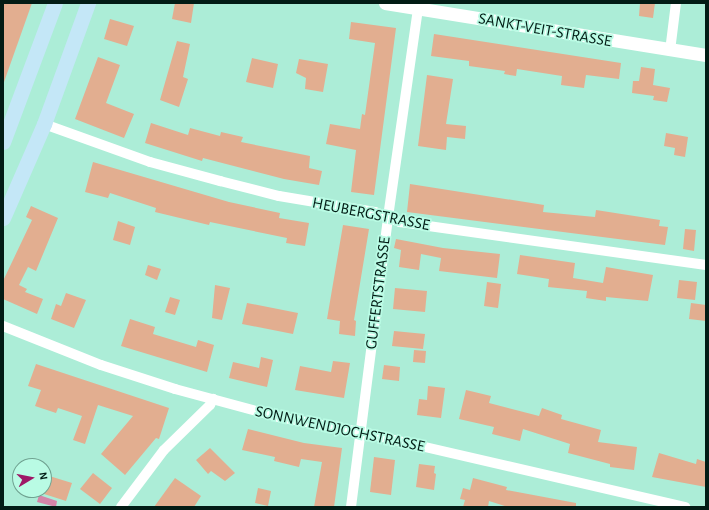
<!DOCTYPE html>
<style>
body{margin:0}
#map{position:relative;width:709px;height:510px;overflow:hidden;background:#acedd7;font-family:"Alegreya Sans",sans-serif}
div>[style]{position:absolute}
.water>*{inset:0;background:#d585a9}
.building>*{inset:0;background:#e2ae90}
.minor>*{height:10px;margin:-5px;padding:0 5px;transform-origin:5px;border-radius:5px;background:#fff}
.tertiary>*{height:13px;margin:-6.5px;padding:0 6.5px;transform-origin:6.5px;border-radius:6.5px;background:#fff}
.secondary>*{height:15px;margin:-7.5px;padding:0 7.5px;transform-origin:7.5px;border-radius:7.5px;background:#c4e7f7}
span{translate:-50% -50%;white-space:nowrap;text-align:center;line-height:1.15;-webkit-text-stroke:3.5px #b9fbe4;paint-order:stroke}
.street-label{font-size:16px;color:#021c15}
.frame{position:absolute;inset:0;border:4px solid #021c15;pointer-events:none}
.north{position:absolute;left:12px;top:458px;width:40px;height:40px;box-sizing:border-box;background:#b9fbe4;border:1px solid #70a291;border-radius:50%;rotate:80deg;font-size:11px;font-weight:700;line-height:16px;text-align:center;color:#021c15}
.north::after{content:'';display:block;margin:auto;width:14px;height:18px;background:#9e1766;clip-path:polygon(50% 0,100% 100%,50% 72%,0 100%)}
</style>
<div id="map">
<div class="water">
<i style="clip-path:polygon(39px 495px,57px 501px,56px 507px,37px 502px)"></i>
</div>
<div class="building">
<i style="clip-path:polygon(3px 3px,32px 3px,4px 82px,3px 82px)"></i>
<i style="clip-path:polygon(175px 3px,194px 3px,191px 23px,172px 19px)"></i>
<i style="clip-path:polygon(640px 3px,655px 3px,653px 18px,639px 16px)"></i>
<i style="clip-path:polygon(110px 19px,134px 26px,127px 46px,104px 39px)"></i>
<i style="clip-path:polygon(351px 22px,396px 28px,374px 195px,351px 192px,356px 150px,326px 144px,330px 124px,360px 129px,362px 114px,365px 115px,375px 43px,349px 39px)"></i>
<i style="clip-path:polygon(434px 34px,621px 63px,619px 79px,586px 75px,584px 88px,561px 85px,562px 76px,517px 69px,516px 76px,504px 74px,505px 71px,469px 66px,469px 61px,431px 56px)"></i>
<i style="clip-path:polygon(177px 41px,190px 44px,183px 77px,188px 79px,179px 107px,160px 100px)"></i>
<i style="clip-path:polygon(98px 57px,120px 65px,106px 103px,134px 114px,124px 138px,75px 119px)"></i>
<i style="clip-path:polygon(252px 58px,278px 64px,273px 88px,246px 82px)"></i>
<i style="clip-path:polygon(299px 59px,328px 64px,323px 92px,305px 89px,306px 78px,296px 73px)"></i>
<i style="clip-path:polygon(641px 67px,655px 69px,653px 85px,670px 88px,667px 102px,653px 100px,654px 96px,632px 93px,633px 81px,639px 81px)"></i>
<i style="clip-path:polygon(427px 75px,453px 79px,446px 124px,466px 126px,465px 139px,447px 137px,446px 150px,418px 146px)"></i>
<i style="clip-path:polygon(151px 123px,188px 135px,190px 128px,220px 136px,221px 132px,243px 137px,241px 142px,310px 156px,309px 168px,322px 171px,319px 185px,284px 179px,203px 158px,202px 161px,145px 143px)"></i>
<i style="clip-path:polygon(666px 133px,688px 137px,685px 157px,674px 155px,675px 148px,664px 146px)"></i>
<i style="clip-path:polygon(93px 162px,229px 202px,280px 213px,279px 218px,309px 223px,305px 246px,286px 243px,287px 238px,210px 222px,209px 225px,155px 212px,156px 208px,110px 193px,108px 198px,85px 192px)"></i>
<i style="clip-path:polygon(410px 184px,544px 205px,543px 212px,595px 217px,596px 210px,660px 220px,659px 226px,668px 227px,665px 245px,407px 212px)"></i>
<i style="clip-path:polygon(31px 206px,58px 218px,36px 271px,28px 267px,19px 285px,27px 289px,25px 292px,43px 299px,37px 314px,3px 299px,3px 281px,32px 220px,26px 217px)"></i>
<i style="clip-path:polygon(118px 221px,135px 227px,130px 245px,113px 240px)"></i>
<i style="clip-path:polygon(343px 225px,369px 229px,354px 320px,356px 321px,355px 336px,339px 334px,340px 321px,327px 319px)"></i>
<i style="clip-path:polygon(685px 229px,696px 230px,694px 251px,683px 249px)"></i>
<i style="clip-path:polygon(396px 239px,443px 248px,500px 254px,497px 278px,439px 271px,441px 258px,421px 254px,419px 270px,399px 267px,401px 250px,394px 248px)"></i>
<i style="clip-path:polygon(520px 255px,575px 263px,573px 278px,603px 283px,606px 267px,653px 275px,648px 301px,606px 297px,606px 301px,586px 298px,587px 291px,548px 287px,549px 279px,517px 274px)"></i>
<i style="clip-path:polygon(148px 265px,161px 269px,157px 280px,145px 275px)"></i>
<i style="clip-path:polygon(679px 280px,697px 282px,695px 300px,677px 298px)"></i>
<i style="clip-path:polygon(487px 282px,501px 284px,498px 308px,484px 306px)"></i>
<i style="clip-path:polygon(215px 285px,230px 288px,222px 320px,212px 318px)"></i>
<i style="clip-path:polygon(395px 288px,427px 291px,425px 312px,393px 309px)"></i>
<i style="clip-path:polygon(66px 293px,86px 300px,74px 328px,51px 319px,56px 304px,61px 306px)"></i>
<i style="clip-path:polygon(170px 297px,180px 300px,175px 315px,165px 312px)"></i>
<i style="clip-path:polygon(247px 303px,298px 313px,293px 334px,242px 324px)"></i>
<i style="clip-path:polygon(691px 303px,706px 305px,706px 321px,689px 319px)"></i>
<i style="clip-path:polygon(130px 319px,155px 327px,153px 334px,196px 347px,198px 340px,214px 345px,207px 372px,121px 346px)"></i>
<i style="clip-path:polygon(394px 331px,425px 334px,423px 349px,392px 346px)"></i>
<i style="clip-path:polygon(414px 350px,426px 351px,425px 363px,413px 362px)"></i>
<i style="clip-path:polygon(261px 357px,273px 360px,267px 387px,229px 378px,233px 362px,259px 368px)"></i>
<i style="clip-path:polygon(333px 361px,350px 363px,344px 398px,295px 390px,300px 366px,331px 372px)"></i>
<i style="clip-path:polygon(36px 364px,169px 408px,159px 439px,156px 438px,125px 475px,101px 454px,133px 416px,98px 405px,85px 444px,73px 440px,82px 416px,58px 408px,56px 413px,35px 406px,41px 390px,28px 386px)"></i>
<i style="clip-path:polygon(384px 365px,400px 367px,399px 381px,382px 379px)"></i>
<i style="clip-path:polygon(428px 386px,445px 388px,441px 418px,417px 415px,419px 399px,427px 400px)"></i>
<i style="clip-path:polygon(466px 390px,491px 396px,489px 403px,539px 416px,542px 408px,562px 415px,561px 419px,601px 430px,598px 442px,637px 447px,634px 470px,610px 467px,610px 464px,568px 453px,570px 444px,523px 429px,520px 441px,492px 434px,494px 427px,459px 419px)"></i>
<i style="clip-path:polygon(248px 429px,304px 443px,342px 448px,334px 507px,314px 507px,322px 462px,301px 459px,299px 467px,274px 461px,275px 457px,242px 450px)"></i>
<i style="clip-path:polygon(210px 448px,235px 473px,225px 481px,211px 471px,208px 474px,196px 460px)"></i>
<i style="clip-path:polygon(659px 453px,696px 464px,697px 459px,706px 462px,706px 487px,652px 477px)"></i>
<i style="clip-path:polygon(374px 457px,395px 460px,391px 495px,370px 492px)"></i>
<i style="clip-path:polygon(419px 464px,435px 466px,434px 473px,436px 474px,434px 490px,416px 487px)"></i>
<i style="clip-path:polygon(93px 473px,112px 488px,100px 504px,80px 489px)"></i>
<i style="clip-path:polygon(46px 475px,72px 483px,66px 501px,41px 493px,44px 490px)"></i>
<i style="clip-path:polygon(175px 478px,201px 496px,194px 507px,154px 507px)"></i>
<i style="clip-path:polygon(473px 478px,507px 487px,506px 490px,576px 503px,576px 507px,508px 507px,489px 501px,488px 507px,463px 507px,465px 500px,460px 499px,463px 488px,470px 490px)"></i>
<i style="clip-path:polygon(258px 488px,271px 491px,268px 506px,255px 503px)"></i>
</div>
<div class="minor">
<i style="left:670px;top:51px;width:48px;rotate:-82.9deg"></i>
<i style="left:44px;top:124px;width:113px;rotate:19.7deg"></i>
<i style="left:150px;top:162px;width:73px;rotate:15.2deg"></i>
<i style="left:220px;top:181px;width:61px;rotate:14.3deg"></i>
<i style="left:279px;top:196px;width:97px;rotate:9.5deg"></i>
<i style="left:375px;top:212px;width:27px;rotate:22deg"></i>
<i style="left:400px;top:222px;width:309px;rotate:8deg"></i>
<i style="left:3px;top:326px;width:105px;rotate:21.7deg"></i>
<i style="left:101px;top:365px;width:78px;rotate:18deg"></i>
<i style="left:175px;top:389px;width:108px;rotate:15.1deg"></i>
<i style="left:279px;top:417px;width:82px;rotate:10.5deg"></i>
<i style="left:360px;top:432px;width:334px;rotate:13deg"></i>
<i style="left:121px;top:507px;width:71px;rotate:-53deg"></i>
<i style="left:164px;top:450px;width:64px;rotate:-44.4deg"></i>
<i style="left:210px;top:405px;width:7px;rotate:-63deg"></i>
<i style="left:351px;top:507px;width:292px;rotate:-82.7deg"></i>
<i style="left:388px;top:217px;width:210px;rotate:-81.8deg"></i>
</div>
<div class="tertiary">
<i style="left:385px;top:3px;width:325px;rotate:9.2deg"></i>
</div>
<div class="secondary">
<i style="left:3px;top:142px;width:148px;rotate:-69.5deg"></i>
<i style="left:3px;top:218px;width:103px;rotate:-66.4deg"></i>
<i style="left:44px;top:124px;width:129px;rotate:-70deg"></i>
</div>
<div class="street-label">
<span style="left:545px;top:30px;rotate:10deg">SANKT-VEIT-STRASSE</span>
<span style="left:371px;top:214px;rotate:11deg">HEUBERGSTRASSE</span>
<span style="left:378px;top:293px;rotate:-83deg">GUFFERTSTRASSE</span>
<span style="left:340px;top:429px;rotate:12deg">SONNWENDJOCHSTRASSE</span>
</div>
<div class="frame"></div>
<div class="north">N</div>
</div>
